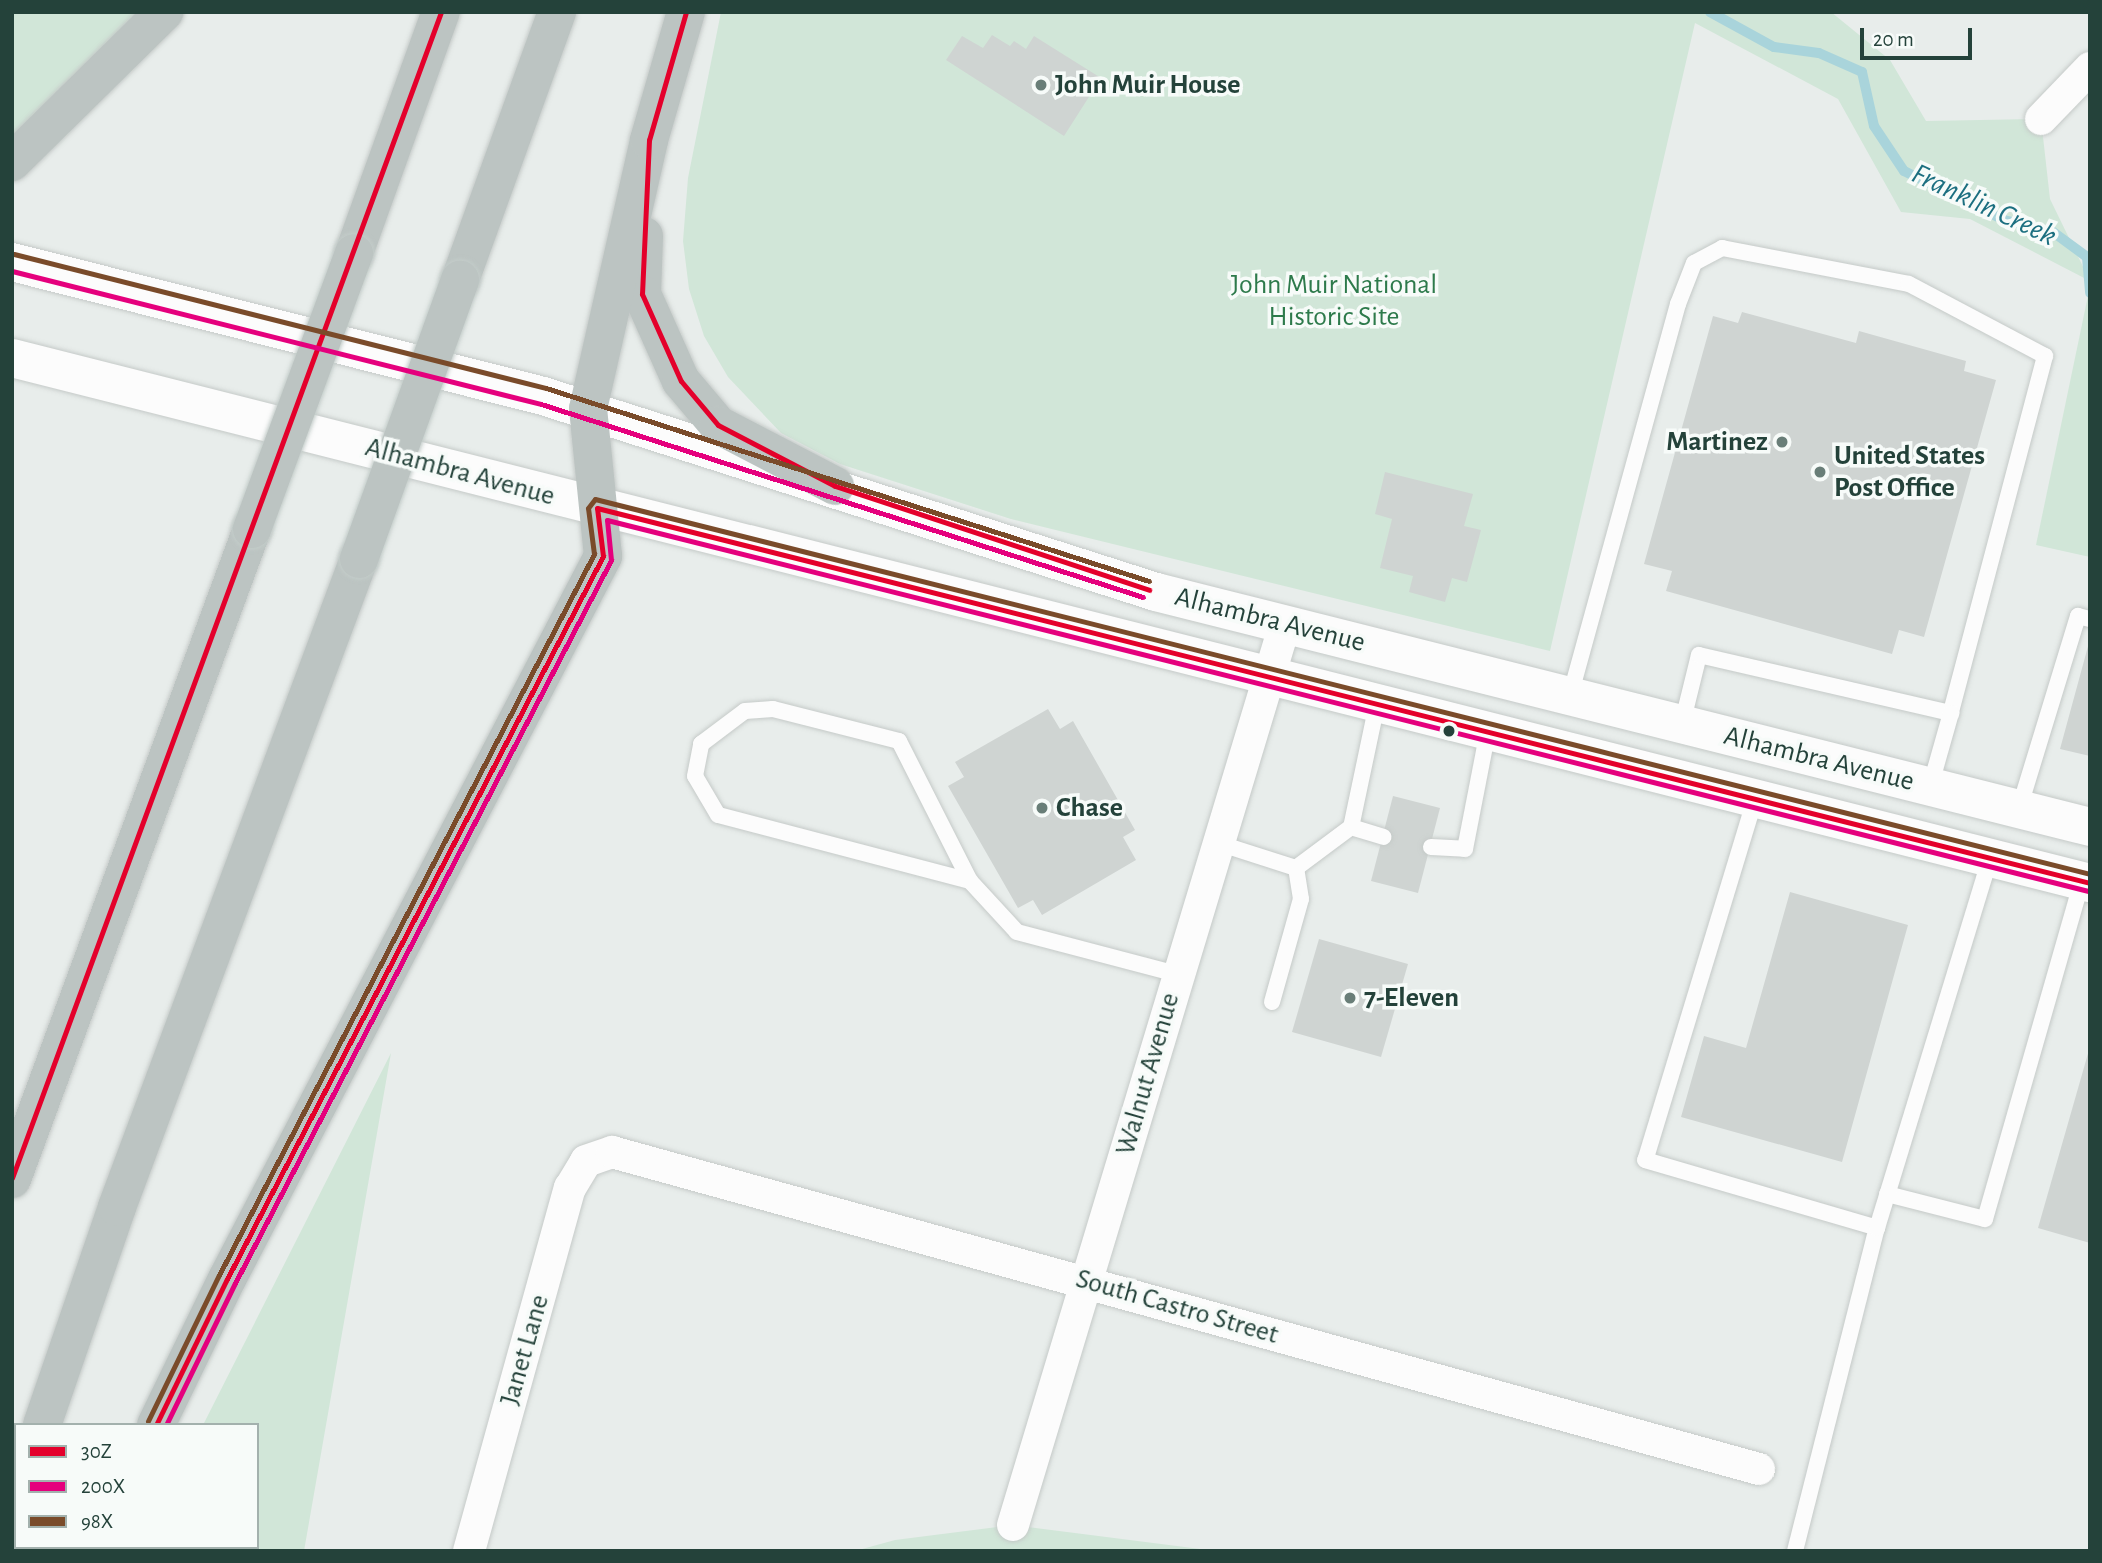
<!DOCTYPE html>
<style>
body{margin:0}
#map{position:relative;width:2102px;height:1563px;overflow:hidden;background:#e8edeb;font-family:"Alegreya Sans",sans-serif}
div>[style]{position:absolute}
.green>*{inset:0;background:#d1e6d8}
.stream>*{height:10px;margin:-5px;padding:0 5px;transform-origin:5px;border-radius:5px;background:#a9d4db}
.building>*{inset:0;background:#cfd4d2}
.roads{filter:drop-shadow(0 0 2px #c5cac8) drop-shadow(0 0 2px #c5cac8)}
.lane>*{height:16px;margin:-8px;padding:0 8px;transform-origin:8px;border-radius:8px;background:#fcfcfc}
.street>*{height:32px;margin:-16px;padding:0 16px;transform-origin:16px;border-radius:16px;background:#fcfcfc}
.secondary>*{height:38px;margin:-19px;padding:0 19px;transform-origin:19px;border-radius:19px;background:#fcfcfc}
.highway>*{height:38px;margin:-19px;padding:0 19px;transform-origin:19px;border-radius:19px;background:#bcc4c2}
.bridges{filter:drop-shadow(0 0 2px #c3ccc9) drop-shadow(0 0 2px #c3ccc9)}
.highway-bridge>*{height:38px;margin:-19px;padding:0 19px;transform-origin:19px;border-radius:19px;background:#bcc4c2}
.bus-1>*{height:5px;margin:-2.5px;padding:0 2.5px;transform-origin:2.5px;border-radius:2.5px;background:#e4002b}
.bus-2>*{height:5px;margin:-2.5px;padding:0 2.5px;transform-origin:2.5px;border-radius:2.5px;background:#e5007d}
.bus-3>*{height:5px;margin:-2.5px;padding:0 2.5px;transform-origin:2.5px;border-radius:2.5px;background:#7a4b2a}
.dots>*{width:19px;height:19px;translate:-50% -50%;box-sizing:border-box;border:4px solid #f7fbf9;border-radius:50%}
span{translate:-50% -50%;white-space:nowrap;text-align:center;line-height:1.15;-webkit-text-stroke:7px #f7fbf9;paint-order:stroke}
.poi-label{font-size:28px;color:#24423a;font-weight:700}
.left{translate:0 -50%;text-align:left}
.right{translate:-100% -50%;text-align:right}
.park-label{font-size:28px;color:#2d7a4b}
.street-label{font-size:28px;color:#24423a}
.water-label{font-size:30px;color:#1c6f80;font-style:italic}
.frame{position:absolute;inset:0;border:14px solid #24423a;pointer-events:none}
.legend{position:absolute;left:14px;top:1423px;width:245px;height:126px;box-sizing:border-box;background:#f7fbf9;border:2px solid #a3b1ad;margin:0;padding:9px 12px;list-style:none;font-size:21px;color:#24423a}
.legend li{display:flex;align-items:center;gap:14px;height:35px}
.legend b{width:35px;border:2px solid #a3b1ad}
.scale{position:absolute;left:1860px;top:28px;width:112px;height:32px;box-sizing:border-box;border:4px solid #24423a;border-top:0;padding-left:9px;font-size:21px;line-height:24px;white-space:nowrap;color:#24423a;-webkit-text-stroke:5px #f7fbf9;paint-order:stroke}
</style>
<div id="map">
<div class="green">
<i style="clip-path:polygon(12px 12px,164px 12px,12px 162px)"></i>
<i style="clip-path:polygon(721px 12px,1831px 12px,1890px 60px,1926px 121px,2041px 119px,2050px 199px,2090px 281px,1970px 219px,1901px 212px,1838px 99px,1695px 23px,1550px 651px,1011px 519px,840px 464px,781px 433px,728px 377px,704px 336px,689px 289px,683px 241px,688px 178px)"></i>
<i style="clip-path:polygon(2090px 286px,2090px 557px,2036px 545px)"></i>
<i style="clip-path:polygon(391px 1053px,304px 1551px,150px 1551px,257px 1547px,257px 1425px,203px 1425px)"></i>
<i style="clip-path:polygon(1013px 1525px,1216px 1551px,855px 1551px,895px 1540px)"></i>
</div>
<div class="stream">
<i style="left:1710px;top:12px;width:73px;rotate:28.7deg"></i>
<i style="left:1774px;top:47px;width:45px;rotate:7.6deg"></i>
<i style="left:1819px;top:53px;width:47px;rotate:23.8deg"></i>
<i style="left:1862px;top:72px;width:55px;rotate:77.5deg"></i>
<i style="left:1874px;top:126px;width:54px;rotate:56.3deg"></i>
<i style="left:1904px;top:171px;width:111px;rotate:26.1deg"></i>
<i style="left:2004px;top:220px;width:50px;rotate:13.8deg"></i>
<i style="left:2053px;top:232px;width:42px;rotate:36.3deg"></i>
<i style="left:2087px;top:257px;width:36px;rotate:85deg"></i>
</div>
<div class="building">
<i style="clip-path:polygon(992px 35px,1010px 46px,1014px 41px,1026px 49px,1034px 36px,1101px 78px,1064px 136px,946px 60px,962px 36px,983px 48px)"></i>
<i style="clip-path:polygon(1742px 312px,1856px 343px,1859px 331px,1966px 361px,1964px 371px,1996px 380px,1924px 637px,1899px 630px,1892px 654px,1666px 591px,1672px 571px,1644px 564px,1713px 316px,1738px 323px)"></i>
<i style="clip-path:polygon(1385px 472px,1473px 494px,1464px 526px,1481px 530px,1467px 582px,1452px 578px,1445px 602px,1409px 592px,1413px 576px,1380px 568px,1392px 519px,1375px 514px)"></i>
<i style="clip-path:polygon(2090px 639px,2090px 756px,2060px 749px)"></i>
<i style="clip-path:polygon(1048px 709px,1060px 729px,1073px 721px,1135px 830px,1123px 837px,1136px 860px,1042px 915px,1033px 900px,1018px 908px,948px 786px,964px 777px,955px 762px)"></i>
<i style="clip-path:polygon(1393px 796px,1440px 808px,1418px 893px,1371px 881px)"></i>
<i style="clip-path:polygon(1790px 892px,1908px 925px,1842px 1162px,1681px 1117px,1704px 1036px,1746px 1048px)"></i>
<i style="clip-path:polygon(1319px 939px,1408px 964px,1381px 1057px,1292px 1032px)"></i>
<i style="clip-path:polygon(2089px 1050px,2090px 1050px,2090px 1243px,2038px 1228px)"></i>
</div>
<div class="roads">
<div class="lane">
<i style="left:1570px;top:696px;width:407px;rotate:-74.6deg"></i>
<i style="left:1678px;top:304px;width:44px;rotate:-68.7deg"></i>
<i style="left:1694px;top:263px;width:32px;rotate:-28deg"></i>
<i style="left:1722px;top:248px;width:190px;rotate:10.9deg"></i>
<i style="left:1909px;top:284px;width:154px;rotate:27.9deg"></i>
<i style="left:2045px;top:356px;width:369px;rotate:104.8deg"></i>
<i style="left:1377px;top:704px;width:126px;rotate:101.9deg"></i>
<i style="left:1351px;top:827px;width:34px;rotate:17deg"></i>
<i style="left:1682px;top:724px;width:71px;rotate:-76.2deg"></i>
<i style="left:1699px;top:655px;width:259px;rotate:13deg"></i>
<i style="left:1951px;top:713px;width:77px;rotate:105.8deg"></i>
<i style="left:1755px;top:799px;width:377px;rotate:106.9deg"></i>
<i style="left:1645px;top:1160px;width:242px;rotate:16.3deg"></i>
<i style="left:2019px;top:809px;width:202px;rotate:-73deg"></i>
<i style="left:2078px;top:616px;width:12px;rotate:14deg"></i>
<i style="left:1221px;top:844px;width:79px;rotate:17.7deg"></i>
<i style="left:1296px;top:868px;width:69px;rotate:-36.7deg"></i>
<i style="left:1431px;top:847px;width:34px;rotate:3deg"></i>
<i style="left:1465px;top:849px;width:120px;rotate:-79deg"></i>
<i style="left:970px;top:881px;width:260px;rotate:-165.3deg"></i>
<i style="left:718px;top:815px;width:45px;rotate:-120.5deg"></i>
<i style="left:695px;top:776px;width:33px;rotate:-79deg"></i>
<i style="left:701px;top:744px;width:55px;rotate:-36.9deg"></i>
<i style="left:745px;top:711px;width:28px;rotate:-4deg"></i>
<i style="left:773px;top:709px;width:130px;rotate:14.3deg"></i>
<i style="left:899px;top:741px;width:157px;rotate:63.1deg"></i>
<i style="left:970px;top:881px;width:69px;rotate:47.3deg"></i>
<i style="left:1017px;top:932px;width:165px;rotate:14.7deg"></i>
<i style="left:1272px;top:1002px;width:107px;rotate:-74.3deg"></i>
<i style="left:1301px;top:899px;width:31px;rotate:-99deg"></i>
<i style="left:1887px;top:1194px;width:101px;rotate:14.3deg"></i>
<i style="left:1985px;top:1219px;width:352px;rotate:-74deg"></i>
<i style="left:1795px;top:1551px;width:333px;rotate:-75.8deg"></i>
<i style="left:1877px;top:1228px;width:387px;rotate:-73deg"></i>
</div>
<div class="street">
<i style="left:2041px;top:119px;width:71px;rotate:-46.1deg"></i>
<i style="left:1013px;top:1525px;width:941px;rotate:-73.2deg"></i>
<i style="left:469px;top:1551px;width:377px;rotate:-74.5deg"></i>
<i style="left:570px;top:1188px;width:31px;rotate:-59deg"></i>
<i style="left:586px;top:1161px;width:28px;rotate:-19deg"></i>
<i style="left:612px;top:1152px;width:1190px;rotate:15.45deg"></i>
</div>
<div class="secondary">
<i style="left:12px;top:262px;width:548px;rotate:14.16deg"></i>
<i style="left:543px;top:396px;width:644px;rotate:17.73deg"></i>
<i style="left:1156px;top:592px;width:963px;rotate:14.12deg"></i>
<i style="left:12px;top:358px;width:2143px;rotate:14.18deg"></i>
</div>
<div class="highway">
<i style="left:12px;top:162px;width:214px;rotate:-44.6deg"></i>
<i style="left:644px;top:236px;width:58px;rotate:92deg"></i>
<i style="left:642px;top:294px;width:95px;rotate:65.9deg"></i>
<i style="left:681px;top:381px;width:57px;rotate:49.9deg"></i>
<i style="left:718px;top:425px;width:132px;rotate:27.5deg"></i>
<i style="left:354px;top:253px;width:256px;rotate:-70.2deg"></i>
<i style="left:460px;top:280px;width:285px;rotate:-70.1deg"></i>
<i style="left:12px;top:1179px;width:693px;rotate:-69.73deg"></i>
<i style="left:42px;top:1425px;width:231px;rotate:-71deg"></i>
<i style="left:117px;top:1207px;width:692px;rotate:-69.52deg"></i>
<i style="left:156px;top:1425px;width:162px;rotate:-64.1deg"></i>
<i style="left:227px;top:1279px;width:815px;rotate:-62.52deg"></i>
<i style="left:603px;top:556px;width:148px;rotate:-95.8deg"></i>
<i style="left:588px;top:409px;width:276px;rotate:-77.2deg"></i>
<i style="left:649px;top:140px;width:133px;rotate:-73.9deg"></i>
<i style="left:12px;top:1521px;width:13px;rotate:-72deg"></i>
<i style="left:102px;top:1551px;width:4px;rotate:-76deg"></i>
</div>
</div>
<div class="bridges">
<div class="highway-bridge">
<i style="left:252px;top:529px;width:294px;rotate:-69.7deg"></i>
<i style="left:359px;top:559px;width:297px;rotate:-70.1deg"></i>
</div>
</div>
<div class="bus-1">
<i style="left:686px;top:12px;width:133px;rotate:106.1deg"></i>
<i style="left:649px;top:140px;width:154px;rotate:92.6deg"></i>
<i style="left:642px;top:294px;width:95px;rotate:65.9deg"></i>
<i style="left:681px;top:381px;width:57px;rotate:49.9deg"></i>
<i style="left:718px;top:425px;width:132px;rotate:27.5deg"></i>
<i style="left:835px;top:486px;width:331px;rotate:18.3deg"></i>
<i style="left:12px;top:1178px;width:1242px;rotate:-69.8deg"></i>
<i style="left:156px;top:1425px;width:162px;rotate:-64.1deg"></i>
<i style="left:227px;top:1279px;width:815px;rotate:-62.52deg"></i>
<i style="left:603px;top:556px;width:48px;rotate:-97.1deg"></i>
<i style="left:597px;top:508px;width:1539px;rotate:14.1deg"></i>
</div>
<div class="bus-2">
<i style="left:12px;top:271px;width:545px;rotate:14.11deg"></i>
<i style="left:541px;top:404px;width:632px;rotate:17.78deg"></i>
<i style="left:166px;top:1425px;width:158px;rotate:-64.1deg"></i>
<i style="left:235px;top:1283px;width:815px;rotate:-62.52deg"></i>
<i style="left:611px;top:560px;width:40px;rotate:-95.7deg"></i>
<i style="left:607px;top:520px;width:1527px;rotate:14.06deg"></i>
</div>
<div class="bus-3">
<i style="left:14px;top:254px;width:549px;rotate:14.14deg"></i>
<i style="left:546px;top:388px;width:633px;rotate:17.75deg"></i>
<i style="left:148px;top:1421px;width:162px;rotate:-64.1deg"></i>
<i style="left:219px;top:1275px;width:813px;rotate:-62.52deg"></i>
<i style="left:594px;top:554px;width:46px;rotate:-97.4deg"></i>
<i style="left:588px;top:508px;width:11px;rotate:-52deg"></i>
<i style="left:595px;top:499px;width:1541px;rotate:14.08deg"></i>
</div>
<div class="dots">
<i style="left:1041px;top:85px;background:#697e78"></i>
<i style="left:1782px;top:442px;background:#697e78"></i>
<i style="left:1820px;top:472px;background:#697e78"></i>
<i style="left:1449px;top:731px;background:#24423a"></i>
<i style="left:1042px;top:808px;background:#697e78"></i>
<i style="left:1350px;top:998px;background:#697e78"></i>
</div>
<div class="poi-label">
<span class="left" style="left:1055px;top:85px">John Muir House</span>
<span class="right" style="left:1768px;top:442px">Martinez</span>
<span class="left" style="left:1834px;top:472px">United States<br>Post Office</span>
<span class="left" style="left:1056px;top:808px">Chase</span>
<span class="left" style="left:1364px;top:998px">7-Eleven</span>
</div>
<div class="park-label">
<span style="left:1334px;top:301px">John Muir National<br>Historic Site</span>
</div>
<div class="street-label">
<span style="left:460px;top:472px;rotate:15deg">Alhambra Avenue</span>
<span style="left:1270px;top:620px;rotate:14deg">Alhambra Avenue</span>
<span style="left:1819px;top:759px;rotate:14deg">Alhambra Avenue</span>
<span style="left:1148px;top:1074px;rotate:-74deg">Walnut Avenue</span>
<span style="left:1177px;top:1307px;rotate:16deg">South Castro Street</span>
<span style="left:525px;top:1350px;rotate:-74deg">Janet Lane</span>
</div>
<div class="water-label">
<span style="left:1984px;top:205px;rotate:25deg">Franklin Creek</span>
</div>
<div class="frame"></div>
<ul class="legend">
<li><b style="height:9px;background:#e4002b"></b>30Z</li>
<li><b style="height:9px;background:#e5007d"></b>200X</li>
<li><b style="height:9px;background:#7a4b2a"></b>98X</li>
</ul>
<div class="scale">20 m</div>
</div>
